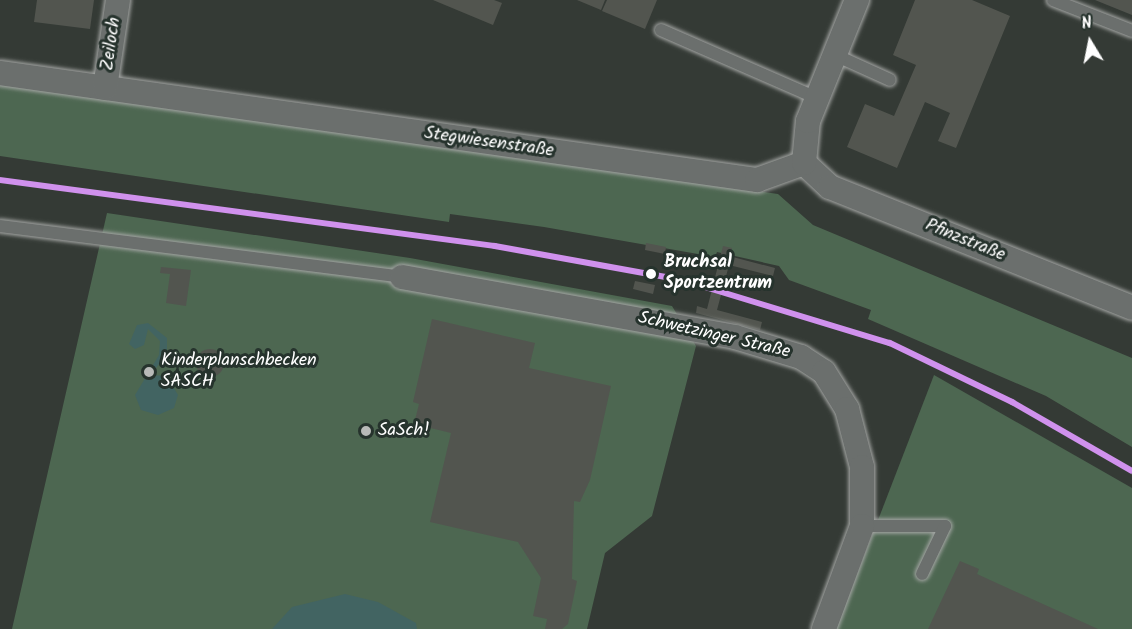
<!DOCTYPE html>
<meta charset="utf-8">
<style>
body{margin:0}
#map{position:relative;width:1132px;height:629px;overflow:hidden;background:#343a35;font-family:Kalam,sans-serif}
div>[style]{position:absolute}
.green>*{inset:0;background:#4d6751}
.water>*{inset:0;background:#426462}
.building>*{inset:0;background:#52554f}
.round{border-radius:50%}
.roads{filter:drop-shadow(0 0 2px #a4a6a4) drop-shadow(0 0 2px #a4a6a4)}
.lane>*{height:12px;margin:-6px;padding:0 6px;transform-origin:6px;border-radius:6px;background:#6b6f6d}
.street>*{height:24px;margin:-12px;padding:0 12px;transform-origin:12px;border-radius:12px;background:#6b6f6d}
.rail-1>*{height:6px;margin:-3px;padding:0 3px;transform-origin:3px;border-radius:3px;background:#d091ed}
.dots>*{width:16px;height:16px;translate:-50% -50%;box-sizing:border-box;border:3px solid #26332d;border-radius:50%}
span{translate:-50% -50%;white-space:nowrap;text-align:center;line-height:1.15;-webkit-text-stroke:6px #26332d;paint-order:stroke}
.street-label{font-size:18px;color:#fff}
.stop-label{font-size:18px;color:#fff;font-weight:700}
.left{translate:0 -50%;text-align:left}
.poi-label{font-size:18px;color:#fff}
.north{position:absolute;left:1060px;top:12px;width:60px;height:60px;-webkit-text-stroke:4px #26332d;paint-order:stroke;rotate:350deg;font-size:16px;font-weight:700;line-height:24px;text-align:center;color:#fff}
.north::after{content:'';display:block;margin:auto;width:21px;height:27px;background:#fff;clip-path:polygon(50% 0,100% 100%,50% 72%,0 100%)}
</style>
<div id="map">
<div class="green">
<i style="clip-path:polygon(0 82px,778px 194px,813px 225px,1132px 358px,1132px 447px,1046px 396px,868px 319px,871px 310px,789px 280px,779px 266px,717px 252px,715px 257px,544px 227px,450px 214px,449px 222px,0 156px)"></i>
<i style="clip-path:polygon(107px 213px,410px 258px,672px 306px,696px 346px,652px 516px,605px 553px,587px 629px,12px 629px)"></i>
<i style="clip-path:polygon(934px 375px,1132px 488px,1132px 629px,836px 629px)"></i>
</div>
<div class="water">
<i style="clip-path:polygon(148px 323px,167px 338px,167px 353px,151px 375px,167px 376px,178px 395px,174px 408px,158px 415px,141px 410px,135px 395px,159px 355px,160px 341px,148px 329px,144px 345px,135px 349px,129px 344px,137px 325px)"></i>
<i style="clip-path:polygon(345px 594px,378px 602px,416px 623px,417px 629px,272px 629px,292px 607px)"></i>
</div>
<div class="building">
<i style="clip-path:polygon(37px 0,94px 0,90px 29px,34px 22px)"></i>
<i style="clip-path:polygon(433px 0,494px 0,502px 3px,493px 25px)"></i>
<i style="clip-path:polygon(577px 0,605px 0,601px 10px)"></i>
<i style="clip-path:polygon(607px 0,657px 0,645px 29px,602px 11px)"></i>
<i style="clip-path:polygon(915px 0,972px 0,1010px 16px,956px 148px,938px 141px,950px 113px,925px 102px,897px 168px,847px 147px,865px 104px,894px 116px,916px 65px,893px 55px)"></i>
<i style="clip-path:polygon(1095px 0,1132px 0,1132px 15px)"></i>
<i style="clip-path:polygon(646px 243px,666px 247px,665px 254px,645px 250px)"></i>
<i style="clip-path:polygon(723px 246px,732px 248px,729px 256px,775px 268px,773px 276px,729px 265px,717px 310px,762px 322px,760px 330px,696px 313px,697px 306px,707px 309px)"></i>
<i style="clip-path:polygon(161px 267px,191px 270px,186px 306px,166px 303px,170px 274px,160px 273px)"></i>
<i style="clip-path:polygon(635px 281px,655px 285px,653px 294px,633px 289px)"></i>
<i style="clip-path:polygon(432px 319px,535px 343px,529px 368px,611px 386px,590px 480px,580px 502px,574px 501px,572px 579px,577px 581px,568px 624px,562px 629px,545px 629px,547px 619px,533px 616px,541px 578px,518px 542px,430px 522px,451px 433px,414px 424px,419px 404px,413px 402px)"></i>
<i class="round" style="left:196px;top:349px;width:28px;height:28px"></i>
<i style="clip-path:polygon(960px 561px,979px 569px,977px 574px,1098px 629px,928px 629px)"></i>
</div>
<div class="roads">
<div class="lane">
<i style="left:1053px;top:0;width:85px;rotate:21.4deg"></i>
<i style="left:661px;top:30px;width:170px;rotate:23.6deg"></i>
<i style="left:835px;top:55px;width:60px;rotate:24.4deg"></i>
<i style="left:0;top:226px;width:405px;rotate:7.2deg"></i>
<i style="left:862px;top:526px;width:83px"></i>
<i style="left:945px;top:526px;width:53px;rotate:115.6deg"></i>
</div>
<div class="street">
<i style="left:0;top:73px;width:765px;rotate:8.05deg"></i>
<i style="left:757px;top:180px;width:50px;rotate:-19.9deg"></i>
<i style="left:105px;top:88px;width:89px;rotate:-81.6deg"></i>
<i style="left:804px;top:163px;width:35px;rotate:43deg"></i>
<i style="left:830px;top:187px;width:325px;rotate:21.8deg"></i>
<i style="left:804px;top:163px;width:42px;rotate:-84.6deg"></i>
<i style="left:808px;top:121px;width:131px;rotate:-68deg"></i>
<i style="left:402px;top:277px;width:338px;rotate:10.2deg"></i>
<i style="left:735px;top:337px;width:69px;rotate:16.9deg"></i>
<i style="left:801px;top:357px;width:27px;rotate:33deg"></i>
<i style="left:824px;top:372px;width:44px;rotate:58.1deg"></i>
<i style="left:847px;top:409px;width:60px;rotate:75.5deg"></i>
<i style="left:862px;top:467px;width:59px;rotate:90deg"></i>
<i style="left:862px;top:526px;width:110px;rotate:110.3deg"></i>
</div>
</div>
<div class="rail-1">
<i style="left:0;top:180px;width:499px;rotate:7.6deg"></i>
<i style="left:495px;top:246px;width:190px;rotate:10.3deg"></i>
<i style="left:682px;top:280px;width:217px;rotate:16.9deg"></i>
<i style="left:890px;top:343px;width:136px;rotate:25.8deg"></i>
<i style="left:1012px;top:402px;width:138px;rotate:29.9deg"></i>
</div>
<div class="dots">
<i style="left:651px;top:274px;background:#fff"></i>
<i style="left:149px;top:372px;background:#b8bab8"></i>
<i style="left:366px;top:431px;background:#b8bab8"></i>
</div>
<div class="street-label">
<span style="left:112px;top:44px;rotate:-82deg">Zeiloch</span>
<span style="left:489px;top:143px;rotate:8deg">Stegwiesenstraße</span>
<span style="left:965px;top:241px;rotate:22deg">Pfinzstraße</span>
<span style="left:714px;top:336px;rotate:13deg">Schwetzinger Straße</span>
</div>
<div class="stop-label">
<span class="left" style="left:664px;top:274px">Bruchsal<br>Sportzentrum</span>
</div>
<div class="poi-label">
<span class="left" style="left:161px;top:372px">Kinderplanschbecken<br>SASCH</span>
<span class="left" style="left:378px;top:431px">SaSch!</span>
</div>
<div class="north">N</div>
</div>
